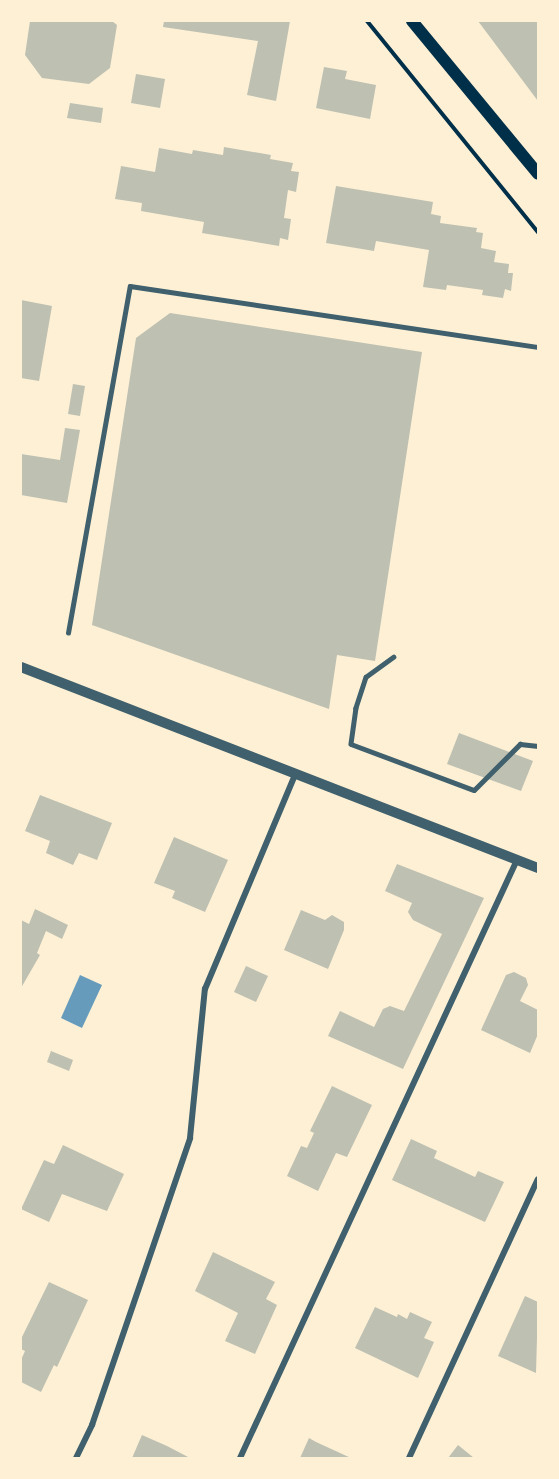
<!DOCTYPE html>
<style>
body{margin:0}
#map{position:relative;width:559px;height:1479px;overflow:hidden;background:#fdf0d5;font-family:"Asap Condensed",sans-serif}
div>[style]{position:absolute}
.water>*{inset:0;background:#669bbc}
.building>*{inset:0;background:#bec0b2}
.path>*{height:4px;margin:-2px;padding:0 2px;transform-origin:2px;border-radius:2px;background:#003049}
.service>*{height:4.5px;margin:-2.25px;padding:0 2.25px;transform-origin:2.25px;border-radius:2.25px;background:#3f606c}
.minor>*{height:6px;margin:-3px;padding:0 3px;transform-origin:3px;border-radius:3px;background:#3f606c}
.tertiary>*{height:10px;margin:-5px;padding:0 5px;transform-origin:5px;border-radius:5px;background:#3f606c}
.secondary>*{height:12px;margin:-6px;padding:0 6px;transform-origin:6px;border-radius:6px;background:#003049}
span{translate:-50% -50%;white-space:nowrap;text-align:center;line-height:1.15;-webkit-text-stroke:5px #fdf0d5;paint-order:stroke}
.frame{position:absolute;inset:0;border:22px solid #fdf0d5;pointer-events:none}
</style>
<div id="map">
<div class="water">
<i style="clip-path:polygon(80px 975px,102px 985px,82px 1028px,61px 1018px)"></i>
</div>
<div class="building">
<i style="clip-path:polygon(30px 21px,112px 21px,117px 25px,110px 68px,89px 84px,42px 78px,25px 55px)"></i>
<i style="clip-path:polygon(164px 21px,290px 21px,276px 101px,247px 95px,258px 41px,163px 27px)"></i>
<i style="clip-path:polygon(478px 21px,538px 21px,538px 101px)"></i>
<i style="clip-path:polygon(324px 67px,347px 71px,345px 79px,376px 85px,370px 119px,316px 108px)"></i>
<i style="clip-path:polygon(136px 74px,165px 79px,160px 108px,131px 103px)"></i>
<i style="clip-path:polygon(70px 103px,103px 108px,101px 123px,67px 118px)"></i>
<i style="clip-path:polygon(224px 147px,271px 155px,270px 159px,293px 163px,291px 171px,299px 172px,296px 192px,288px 190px,284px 218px,291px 219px,288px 240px,280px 238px,279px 246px,202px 233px,204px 222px,141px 211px,142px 203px,115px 199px,121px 166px,155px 172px,159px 148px,192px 154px,193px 150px,223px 155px)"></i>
<i style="clip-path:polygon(336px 186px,433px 202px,431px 214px,441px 216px,440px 223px,477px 228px,476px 232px,483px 233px,481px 248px,496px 251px,494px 262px,509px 264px,508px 273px,513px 273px,511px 291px,505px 289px,503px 298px,482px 295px,483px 290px,447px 285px,446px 290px,423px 287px,429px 250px,376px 241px,374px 251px,326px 243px)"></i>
<i style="clip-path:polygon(21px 300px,52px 306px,39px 381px,21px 378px)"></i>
<i style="clip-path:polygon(170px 313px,422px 352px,375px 661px,337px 655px,329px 709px,92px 625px,136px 338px)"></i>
<i style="clip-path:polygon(73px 384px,85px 386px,80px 416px,68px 414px)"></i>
<i style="clip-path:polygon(65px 428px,80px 430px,67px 503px,21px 495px,21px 454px,60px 460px)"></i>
<i style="clip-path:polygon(459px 733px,533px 761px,521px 791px,447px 764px)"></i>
<i style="clip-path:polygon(40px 795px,112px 823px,97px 860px,79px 853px,73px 865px,46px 853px,50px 841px,25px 831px)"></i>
<i style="clip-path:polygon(174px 837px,228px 860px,205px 912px,172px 898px,175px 891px,154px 883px)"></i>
<i style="clip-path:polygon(397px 864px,484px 898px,403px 1069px,328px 1036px,340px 1011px,374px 1027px,383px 1009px,390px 1006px,404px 1011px,442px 934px,413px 920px,408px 912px,412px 903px,385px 891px)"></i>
<i style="clip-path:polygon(35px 909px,68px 925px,62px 939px,46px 931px,37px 953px,40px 955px,21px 988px,21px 920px,29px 924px)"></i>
<i style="clip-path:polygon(301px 910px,325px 920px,332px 915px,344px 922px,344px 930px,328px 969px,284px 950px)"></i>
<i style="clip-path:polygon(246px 966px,268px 976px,256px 1002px,234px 992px)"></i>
<i style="clip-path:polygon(514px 972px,526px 978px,528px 985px,520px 1001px,538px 1010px,538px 1034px,530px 1053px,481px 1030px,506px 975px)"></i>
<i style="clip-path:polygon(51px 1051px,73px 1060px,69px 1071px,47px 1062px)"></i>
<i style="clip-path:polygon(332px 1086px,372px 1105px,347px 1157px,336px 1153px,318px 1191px,287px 1176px,301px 1146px,307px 1148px,314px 1133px,310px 1131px)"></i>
<i style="clip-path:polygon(411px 1139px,437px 1151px,434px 1158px,475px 1177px,478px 1171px,504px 1182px,485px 1222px,392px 1180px)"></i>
<i style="clip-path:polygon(63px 1145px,124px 1174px,107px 1211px,62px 1194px,49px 1222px,21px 1209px,44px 1160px,54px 1164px)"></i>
<i style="clip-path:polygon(213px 1252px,275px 1282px,266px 1299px,277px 1305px,255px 1354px,225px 1341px,238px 1313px,195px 1291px)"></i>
<i style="clip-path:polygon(49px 1282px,88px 1300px,57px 1367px,54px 1365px,41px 1392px,21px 1382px,21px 1360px,25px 1351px,21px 1349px,21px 1339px)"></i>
<i style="clip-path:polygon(525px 1296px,538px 1302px,536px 1373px,498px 1356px)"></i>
<i style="clip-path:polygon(375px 1307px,397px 1317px,398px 1314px,407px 1319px,410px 1312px,432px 1322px,424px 1338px,434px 1342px,418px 1378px,355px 1348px)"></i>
<i style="clip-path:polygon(142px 1435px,167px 1446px,190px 1458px,132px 1458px)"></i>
<i style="clip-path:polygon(309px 1438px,316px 1442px,351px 1458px,300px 1458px)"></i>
<i style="clip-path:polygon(458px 1445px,474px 1458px,448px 1458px)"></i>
</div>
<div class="path">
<i style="left:367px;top:21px;width:272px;rotate:51deg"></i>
</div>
<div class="service">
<i style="left:68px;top:633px;width:352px;rotate:-79.9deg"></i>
<i style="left:130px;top:286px;width:413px;rotate:8.5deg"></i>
<i style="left:394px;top:657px;width:34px;rotate:144deg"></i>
<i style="left:366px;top:677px;width:33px;rotate:108deg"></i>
<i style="left:356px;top:708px;width:36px;rotate:98deg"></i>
<i style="left:351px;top:744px;width:131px;rotate:20.5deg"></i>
<i style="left:474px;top:790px;width:65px;rotate:-45deg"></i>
<i style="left:520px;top:744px;width:18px;rotate:6deg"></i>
</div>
<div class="minor">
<i style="left:76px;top:1458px;width:37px;rotate:-64deg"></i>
<i style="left:92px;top:1425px;width:303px;rotate:-71.1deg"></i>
<i style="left:190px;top:1138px;width:150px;rotate:-84.3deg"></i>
<i style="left:205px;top:989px;width:234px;rotate:-67.2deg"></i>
<i style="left:240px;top:1458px;width:659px;rotate:-65.15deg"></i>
<i style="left:409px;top:1458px;width:307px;rotate:-65.2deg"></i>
</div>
<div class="tertiary">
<i style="left:21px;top:667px;width:555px;rotate:21.25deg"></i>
</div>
<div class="secondary">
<i style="left:412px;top:21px;width:198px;rotate:50.5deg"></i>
</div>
<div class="frame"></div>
</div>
